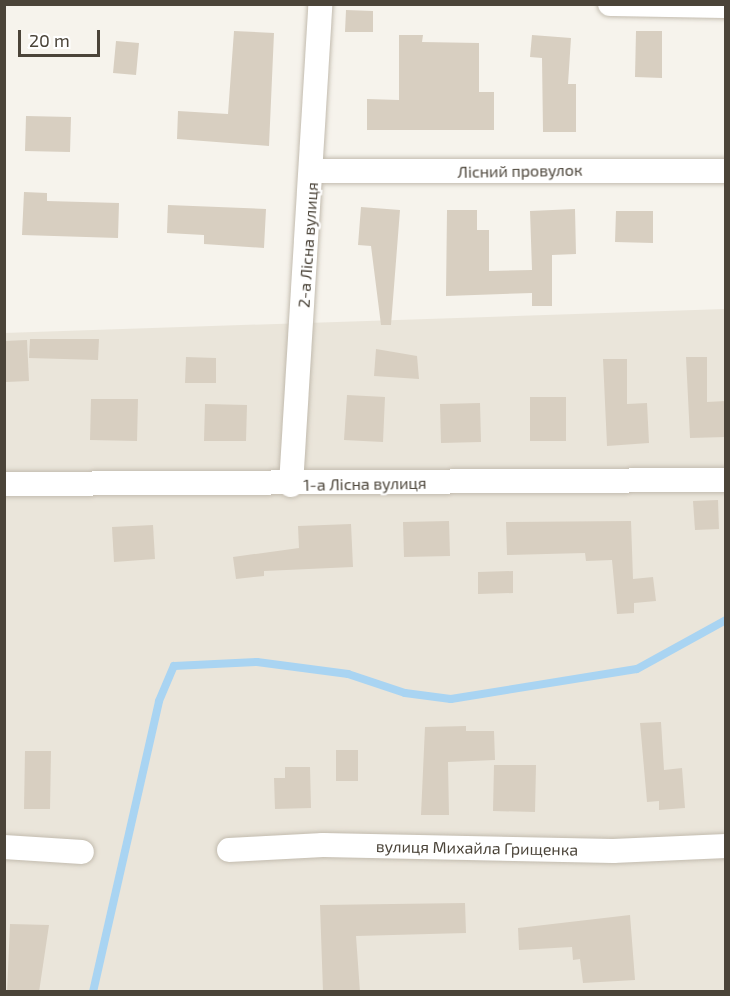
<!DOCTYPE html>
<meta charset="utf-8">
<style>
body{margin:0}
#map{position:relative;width:730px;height:996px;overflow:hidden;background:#f6f3ec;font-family:"Exo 2",sans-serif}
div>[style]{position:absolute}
.residential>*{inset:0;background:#eae5da}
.stream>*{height:8px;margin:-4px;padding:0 4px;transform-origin:4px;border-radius:4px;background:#a9d4f2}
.building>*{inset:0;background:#d8cfc1}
.roads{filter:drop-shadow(0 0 2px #c2bbae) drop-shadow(0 0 2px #c2bbae)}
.minor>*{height:24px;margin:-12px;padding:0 12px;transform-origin:12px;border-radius:12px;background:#fff}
span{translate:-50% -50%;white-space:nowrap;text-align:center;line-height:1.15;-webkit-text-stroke:4.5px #fff;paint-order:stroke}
.street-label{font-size:16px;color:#4b4439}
.frame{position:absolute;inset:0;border:6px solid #4b4439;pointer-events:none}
.scale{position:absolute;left:18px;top:30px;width:82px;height:27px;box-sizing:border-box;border:3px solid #4b4439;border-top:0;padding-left:8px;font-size:18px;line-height:21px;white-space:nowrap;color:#4b4439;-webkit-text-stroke:4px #fff;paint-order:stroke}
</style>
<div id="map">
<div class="residential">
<i style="clip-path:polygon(725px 309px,725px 991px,5px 991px,4px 333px)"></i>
</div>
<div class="stream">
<i style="left:93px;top:992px;width:298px;rotate:-77.2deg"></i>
<i style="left:159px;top:701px;width:38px;rotate:-67deg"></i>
<i style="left:174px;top:666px;width:83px;rotate:-2.8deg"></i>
<i style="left:257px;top:662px;width:92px;rotate:7.5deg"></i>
<i style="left:348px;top:674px;width:60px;rotate:18.4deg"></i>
<i style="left:405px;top:693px;width:46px;rotate:7.4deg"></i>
<i style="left:451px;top:699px;width:188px;rotate:-9.2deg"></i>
<i style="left:637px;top:669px;width:102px;rotate:-28.8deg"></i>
</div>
<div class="building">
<i style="clip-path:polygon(346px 10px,373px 11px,373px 32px,345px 32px)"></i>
<i style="clip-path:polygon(234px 31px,274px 33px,269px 146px,177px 139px,178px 111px,228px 114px)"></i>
<i style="clip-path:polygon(636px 31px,662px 31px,662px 78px,635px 77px)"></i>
<i style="clip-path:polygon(399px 35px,423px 35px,422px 42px,479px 43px,479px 92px,494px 92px,494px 130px,367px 130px,367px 99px,399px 100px)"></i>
<i style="clip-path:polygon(532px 35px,571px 38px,568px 84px,576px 84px,576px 132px,543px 132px,542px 58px,530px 57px)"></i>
<i style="clip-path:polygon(116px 41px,139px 43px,136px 75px,113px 73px)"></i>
<i style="clip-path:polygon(26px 116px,71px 117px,70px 152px,25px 151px)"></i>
<i style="clip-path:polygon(24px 192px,47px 193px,47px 201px,119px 203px,118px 238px,22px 235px)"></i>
<i style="clip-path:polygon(168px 205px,266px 209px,264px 248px,204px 244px,204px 235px,167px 233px)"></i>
<i style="clip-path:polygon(361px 207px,400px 210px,391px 325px,381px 325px,371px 246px,358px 245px)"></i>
<i style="clip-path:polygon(575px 209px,576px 254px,552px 255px,552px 306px,532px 306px,532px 293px,446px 296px,447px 210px,477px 210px,477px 230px,489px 230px,489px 271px,532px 270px,530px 211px)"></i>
<i style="clip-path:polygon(616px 211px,653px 211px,653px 243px,615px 242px)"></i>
<i style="clip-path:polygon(30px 339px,99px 339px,98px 360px,29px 358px)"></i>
<i style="clip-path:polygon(27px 340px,29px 381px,6px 382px,4px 341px)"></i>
<i style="clip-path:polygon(376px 349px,417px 356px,419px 379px,374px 376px)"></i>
<i style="clip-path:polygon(186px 357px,216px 358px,216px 383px,185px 383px)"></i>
<i style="clip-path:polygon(686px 357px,707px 357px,707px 402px,726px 401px,726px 437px,690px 438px)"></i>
<i style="clip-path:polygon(603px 359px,627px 359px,627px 404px,647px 403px,649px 443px,607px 446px)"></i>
<i style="clip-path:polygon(347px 395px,385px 397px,383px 442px,344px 440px)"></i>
<i style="clip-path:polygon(530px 397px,566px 397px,566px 441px,530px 441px)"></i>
<i style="clip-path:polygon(91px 399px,138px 399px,137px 441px,90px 440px)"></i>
<i style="clip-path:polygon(480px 403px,481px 442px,441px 443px,440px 404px)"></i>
<i style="clip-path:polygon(205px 404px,247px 405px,246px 441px,204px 441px)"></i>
<i style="clip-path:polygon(718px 500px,719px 529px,695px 530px,693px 501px)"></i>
<i style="clip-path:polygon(449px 521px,450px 556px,404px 557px,403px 522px)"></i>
<i style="clip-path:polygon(631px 521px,633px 579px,653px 577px,656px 601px,634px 603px,634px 613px,617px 614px,612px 560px,586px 561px,585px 553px,507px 555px,506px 522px)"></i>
<i style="clip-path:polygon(351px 524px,353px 567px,264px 571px,264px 576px,236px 579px,233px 557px,299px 548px,298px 526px)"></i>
<i style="clip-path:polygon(153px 525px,155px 559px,114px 562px,112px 527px)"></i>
<i style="clip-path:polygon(513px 571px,513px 593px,478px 594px,478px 572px)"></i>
<i style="clip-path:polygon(661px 722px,664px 770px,682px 768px,685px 808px,659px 810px,659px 801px,647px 802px,640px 723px)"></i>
<i style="clip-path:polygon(466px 726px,466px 731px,494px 731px,495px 760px,448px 762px,449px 815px,421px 815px,425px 727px)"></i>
<i style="clip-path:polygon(336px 750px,358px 750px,358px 781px,336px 781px)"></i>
<i style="clip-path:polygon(25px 751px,51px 751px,50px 809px,24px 809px)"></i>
<i style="clip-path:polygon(494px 765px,536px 765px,535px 812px,493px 811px)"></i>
<i style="clip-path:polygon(285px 767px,310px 767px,311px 808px,275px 809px,274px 778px,285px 778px)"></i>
<i style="clip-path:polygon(465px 903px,466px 933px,356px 936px,360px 992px,323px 992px,320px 905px)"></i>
<i style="clip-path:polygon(630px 915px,635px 980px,583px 983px,580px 959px,573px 960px,572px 947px,519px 950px,518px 928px)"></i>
<i style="clip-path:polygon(10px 924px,49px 925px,39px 992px,7px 992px)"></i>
</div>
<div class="roads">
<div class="minor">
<i style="left:610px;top:4px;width:116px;rotate:1deg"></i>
<i style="left:314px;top:171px;width:412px"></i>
<i style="left:4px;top:484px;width:722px;rotate:-0.32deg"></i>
<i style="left:291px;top:485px;width:482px;rotate:-86.5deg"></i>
<i style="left:4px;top:847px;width:78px;rotate:3.7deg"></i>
<i style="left:229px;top:850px;width:94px;rotate:-3deg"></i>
<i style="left:323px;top:845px;width:290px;rotate:1.2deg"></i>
<i style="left:613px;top:851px;width:113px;rotate:-2.5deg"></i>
</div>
</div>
<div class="street-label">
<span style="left:520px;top:171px;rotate:-1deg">Лісний провулок</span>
<span style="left:308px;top:245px;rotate:-86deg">2-а Лісна вулиця</span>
<span style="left:365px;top:484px;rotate:-1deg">1-а Лісна вулиця</span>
<span style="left:477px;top:848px;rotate:1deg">вулиця Михайла Грищенка</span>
</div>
<div class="frame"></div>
<div class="scale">20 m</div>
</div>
